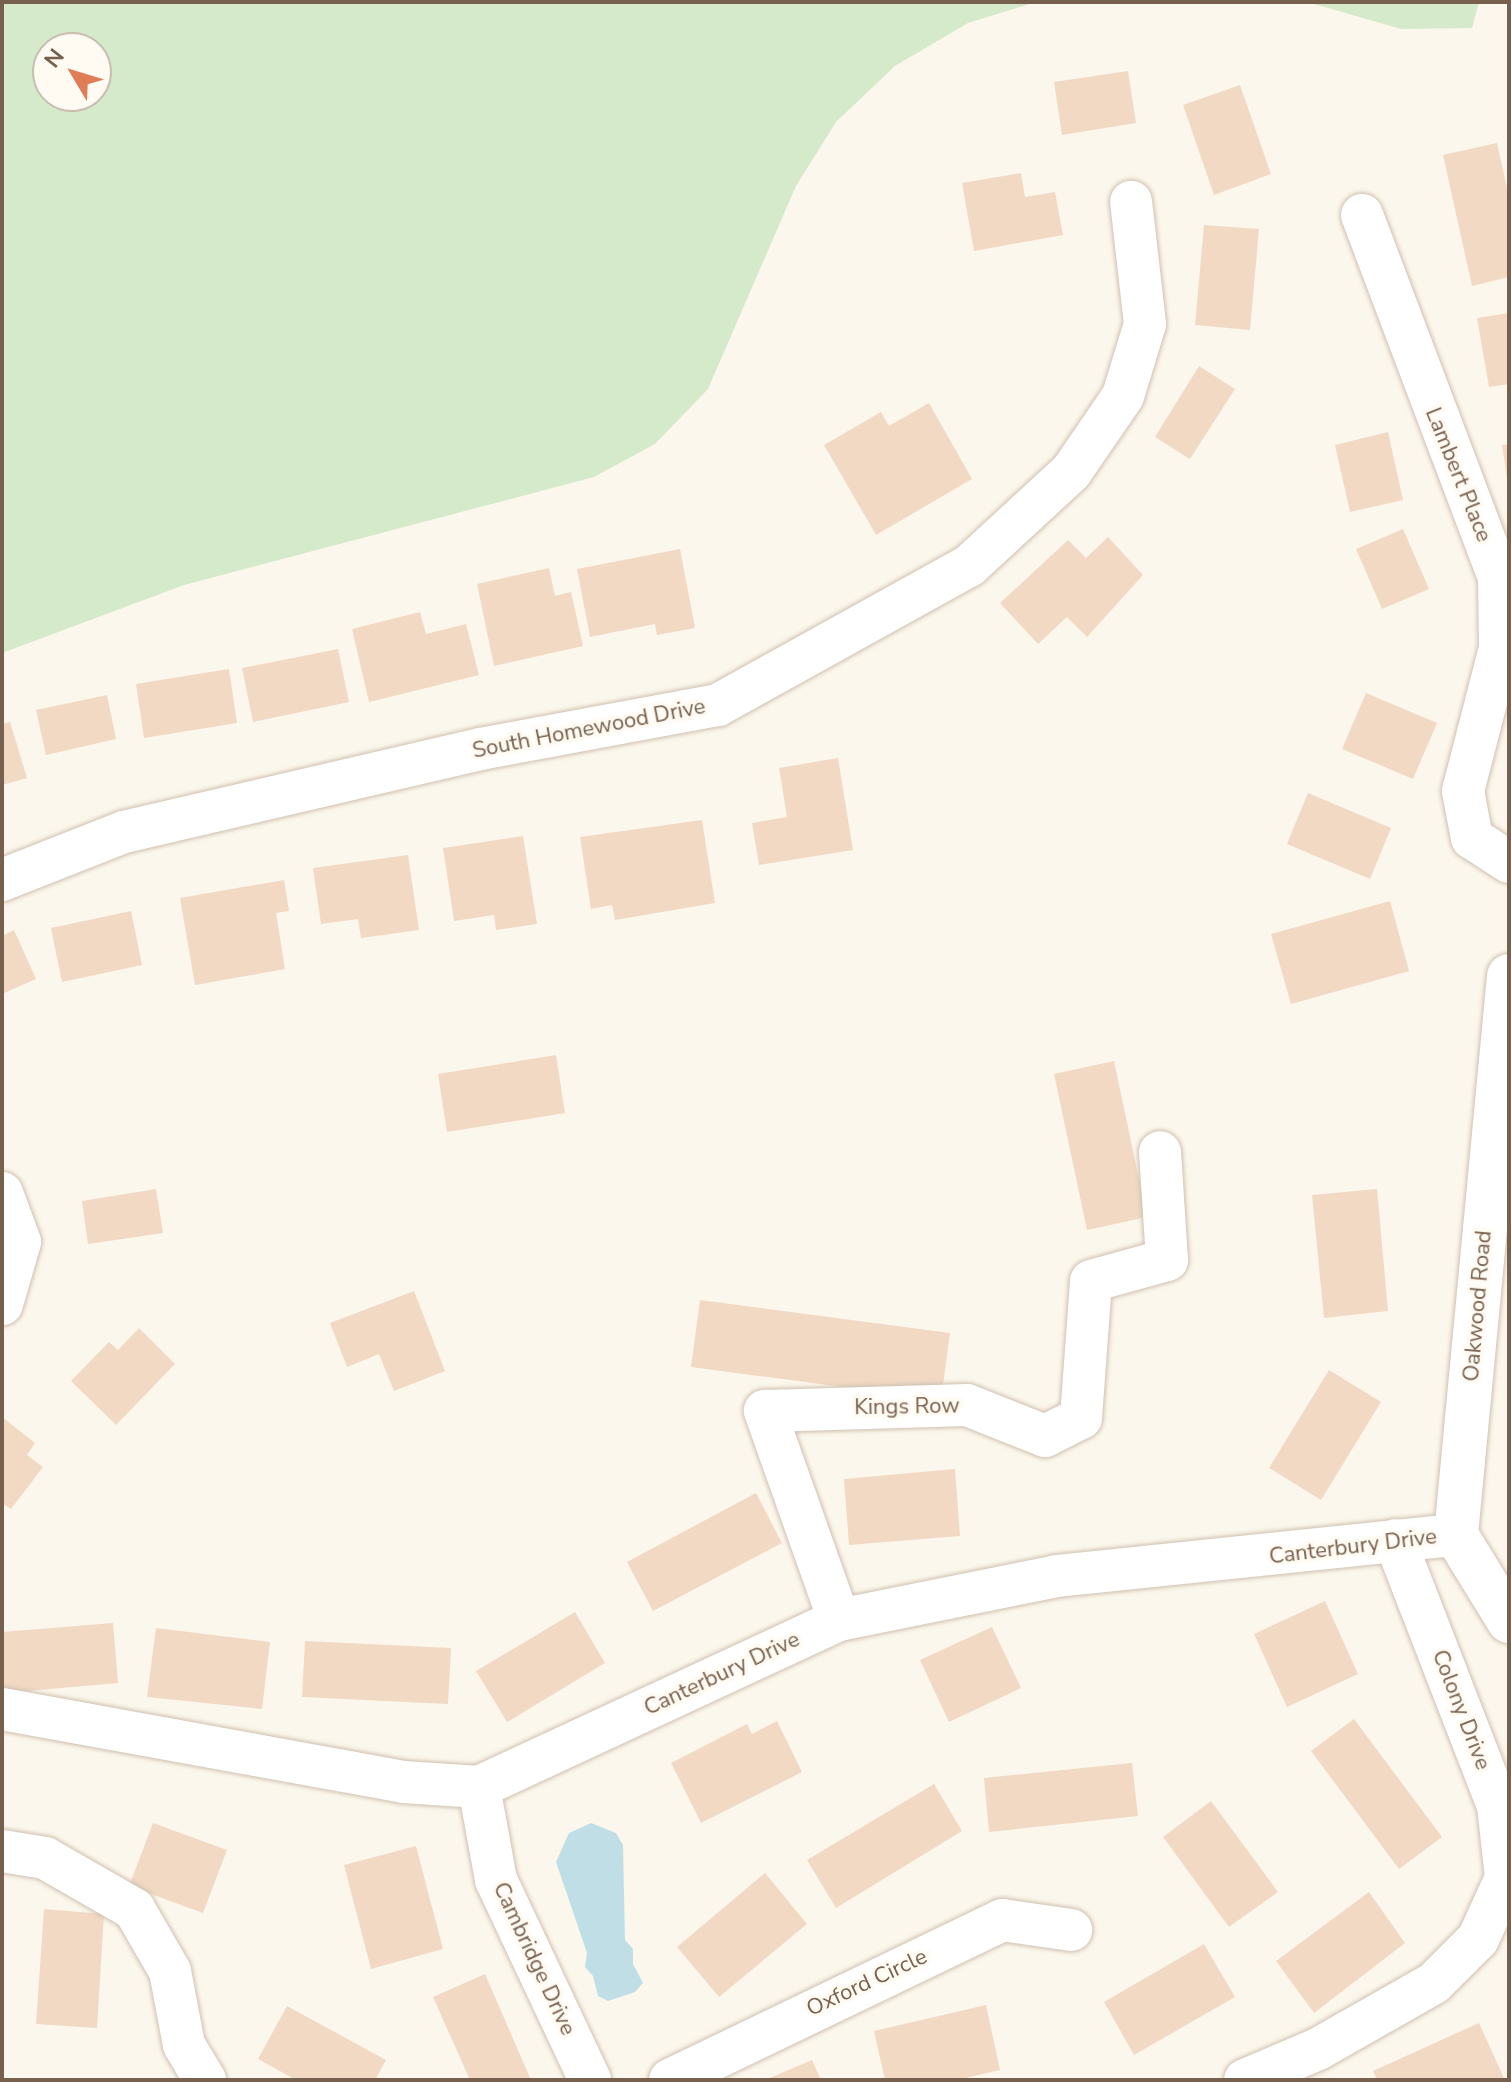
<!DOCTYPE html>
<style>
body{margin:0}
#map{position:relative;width:1511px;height:2082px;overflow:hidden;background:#fcf7ec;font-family:"Nunito Sans",sans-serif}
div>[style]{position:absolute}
.green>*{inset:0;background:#d5eaca}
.water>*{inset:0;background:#c0dee6}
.building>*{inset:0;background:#f1d9c4}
.roads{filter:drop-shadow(0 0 2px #cfc0b0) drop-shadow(0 0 2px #cfc0b0)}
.street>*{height:42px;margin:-21px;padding:0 21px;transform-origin:21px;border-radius:21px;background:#fff}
.secondary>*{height:44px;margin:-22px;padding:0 22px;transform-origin:22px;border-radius:22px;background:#fff}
span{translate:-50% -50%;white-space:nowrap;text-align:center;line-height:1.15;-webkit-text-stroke:7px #fffbf3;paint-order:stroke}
.street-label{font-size:22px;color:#78604e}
.frame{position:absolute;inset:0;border:4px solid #78604e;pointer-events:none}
.north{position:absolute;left:32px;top:32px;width:80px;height:80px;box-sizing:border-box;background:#fffbf3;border:2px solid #c9bdb1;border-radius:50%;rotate:308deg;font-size:22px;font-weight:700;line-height:32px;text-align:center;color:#78604e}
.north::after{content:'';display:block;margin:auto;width:28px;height:36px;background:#e17d56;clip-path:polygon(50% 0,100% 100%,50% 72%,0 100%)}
</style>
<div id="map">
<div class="green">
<i style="clip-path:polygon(evenodd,2px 2px,1036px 2px,968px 23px,895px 66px,836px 122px,796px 186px,708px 389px,655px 444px,594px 477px,184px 585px,2px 653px,2px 2px,48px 48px,96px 48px,96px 96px,48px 96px,48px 48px)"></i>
<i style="clip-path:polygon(1307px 2px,1479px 2px,1472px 28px,1401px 29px)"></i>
</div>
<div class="water">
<i style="clip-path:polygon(591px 1823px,616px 1833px,623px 1845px,625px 1940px,633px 1949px,633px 1964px,643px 1983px,635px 1992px,608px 2001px,598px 1996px,593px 1976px,585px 1967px,587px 1953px,556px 1862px,569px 1833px)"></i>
</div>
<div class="building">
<i style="clip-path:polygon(1128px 71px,1136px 123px,1062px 135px,1054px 82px)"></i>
<i style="clip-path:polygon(1240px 85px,1271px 174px,1214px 195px,1183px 105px)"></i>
<i style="clip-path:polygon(1497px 143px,1509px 197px,1509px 277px,1472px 286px,1443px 155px)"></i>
<i style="clip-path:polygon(1021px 173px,1025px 197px,1055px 192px,1063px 235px,974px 251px,962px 183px)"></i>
<i style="clip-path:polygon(1204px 225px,1259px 229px,1250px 330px,1195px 325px)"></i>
<i style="clip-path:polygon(1509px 313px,1509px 384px,1489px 387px,1477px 318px)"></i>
<i style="clip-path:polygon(1199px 366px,1235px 389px,1190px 459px,1155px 437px)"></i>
<i style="clip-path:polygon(929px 403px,972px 479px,876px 535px,824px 445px,881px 412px,889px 426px)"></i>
<i style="clip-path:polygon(1388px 432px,1403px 500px,1350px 512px,1335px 445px)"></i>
<i style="clip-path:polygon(1509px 444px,1509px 478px,1507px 478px,1502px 445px)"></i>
<i style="clip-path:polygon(1403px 529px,1429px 589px,1382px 609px,1356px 549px)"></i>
<i style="clip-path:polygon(1108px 537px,1143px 575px,1087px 637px,1067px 617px,1038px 644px,1000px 603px,1068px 540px,1086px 558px)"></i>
<i style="clip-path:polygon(680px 549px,695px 628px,657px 635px,655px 624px,590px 637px,577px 569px)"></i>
<i style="clip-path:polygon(549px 568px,555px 596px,571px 592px,583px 646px,494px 666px,477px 584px)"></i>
<i style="clip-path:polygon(420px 612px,426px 634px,466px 624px,479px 675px,369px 702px,352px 629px)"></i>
<i style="clip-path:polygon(338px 649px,349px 702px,253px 722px,242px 668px)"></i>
<i style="clip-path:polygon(229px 669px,237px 723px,144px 738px,136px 684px)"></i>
<i style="clip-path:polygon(1366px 693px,1437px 723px,1413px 779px,1342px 749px)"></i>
<i style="clip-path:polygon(107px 695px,116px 739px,46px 755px,36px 710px)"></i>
<i style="clip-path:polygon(10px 722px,27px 778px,2px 785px,2px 724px)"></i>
<i style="clip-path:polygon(838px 758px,853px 850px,759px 865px,752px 823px,787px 817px,779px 768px)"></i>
<i style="clip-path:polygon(1308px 793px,1391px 828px,1370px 879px,1287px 844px)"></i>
<i style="clip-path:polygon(702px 820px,715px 903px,615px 920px,612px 905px,591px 909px,580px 837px)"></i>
<i style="clip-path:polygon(523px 836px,537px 924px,496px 930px,494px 915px,454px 921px,443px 848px)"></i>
<i style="clip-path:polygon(408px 855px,419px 930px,361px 938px,358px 919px,321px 924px,313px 868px)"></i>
<i style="clip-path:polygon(284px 880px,289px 911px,276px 913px,285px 969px,195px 985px,180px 898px)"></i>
<i style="clip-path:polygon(1390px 901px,1409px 971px,1291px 1004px,1271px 934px)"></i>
<i style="clip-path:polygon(131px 911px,142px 965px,62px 982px,51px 928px)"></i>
<i style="clip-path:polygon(14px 930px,36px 979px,2px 994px,2px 936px)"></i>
<i style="clip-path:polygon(556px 1055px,565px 1113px,447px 1132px,438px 1074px)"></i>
<i style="clip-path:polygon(1114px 1061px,1147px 1217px,1087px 1230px,1054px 1074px)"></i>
<i style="clip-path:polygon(156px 1189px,163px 1233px,88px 1244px,82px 1201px)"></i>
<i style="clip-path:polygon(1377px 1189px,1388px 1311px,1324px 1318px,1312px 1195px)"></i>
<i style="clip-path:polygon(414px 1291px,445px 1371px,394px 1391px,379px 1354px,347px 1367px,330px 1323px)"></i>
<i style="clip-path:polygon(700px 1300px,950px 1333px,941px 1400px,691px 1367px)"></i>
<i style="clip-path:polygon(139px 1328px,175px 1364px,116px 1425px,71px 1381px,109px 1342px,118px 1350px)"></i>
<i style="clip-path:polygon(1329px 1370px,1381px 1402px,1321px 1500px,1269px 1468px)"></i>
<i style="clip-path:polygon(2px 1417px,35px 1443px,27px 1455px,43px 1467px,11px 1509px,2px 1503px)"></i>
<i style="clip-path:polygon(955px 1469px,960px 1536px,849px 1545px,844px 1479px)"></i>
<i style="clip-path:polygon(756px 1493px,782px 1543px,653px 1611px,627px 1562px)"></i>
<i style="clip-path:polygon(1325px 1601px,1358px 1674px,1287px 1707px,1254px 1634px)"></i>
<i style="clip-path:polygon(575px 1612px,605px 1663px,507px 1722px,476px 1671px)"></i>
<i style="clip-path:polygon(113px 1623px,118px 1683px,4px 1693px,2px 1632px)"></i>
<i style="clip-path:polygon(992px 1627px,1021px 1688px,949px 1722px,920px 1660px)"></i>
<i style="clip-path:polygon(156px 1628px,270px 1642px,262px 1709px,147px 1697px)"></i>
<i style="clip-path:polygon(305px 1641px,451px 1648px,448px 1704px,302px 1697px)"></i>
<i style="clip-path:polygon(1354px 1719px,1442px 1837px,1399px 1869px,1311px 1751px)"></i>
<i style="clip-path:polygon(777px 1721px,802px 1772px,701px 1823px,671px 1763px,747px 1724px,752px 1734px)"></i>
<i style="clip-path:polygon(1132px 1763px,1138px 1816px,989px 1832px,984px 1778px)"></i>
<i style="clip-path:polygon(934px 1784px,962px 1831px,836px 1908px,807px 1860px)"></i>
<i style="clip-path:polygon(1211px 1801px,1278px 1892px,1229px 1927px,1163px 1837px)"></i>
<i style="clip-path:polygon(153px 1823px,227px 1850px,203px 1913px,129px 1886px)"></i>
<i style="clip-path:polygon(416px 1846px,443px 1949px,371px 1969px,344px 1865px)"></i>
<i style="clip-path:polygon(765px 1873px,807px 1924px,719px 1997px,677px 1947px)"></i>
<i style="clip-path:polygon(1369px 1892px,1405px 1943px,1314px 2013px,1276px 1961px)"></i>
<i style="clip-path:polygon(44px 1909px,104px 1914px,97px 2028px,36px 2024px)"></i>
<i style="clip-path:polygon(1204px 1944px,1235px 1997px,1134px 2055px,1104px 2002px)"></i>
<i style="clip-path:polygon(485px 1974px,531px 2080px,470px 2080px,433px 1997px)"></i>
<i style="clip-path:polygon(986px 2005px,1000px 2070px,957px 2080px,885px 2080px,874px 2031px)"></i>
<i style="clip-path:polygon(287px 2006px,386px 2060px,375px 2080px,296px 2080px,258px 2059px)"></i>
<i style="clip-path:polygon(1479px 2023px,1504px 2078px,1377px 2080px,1373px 2071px)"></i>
<i style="clip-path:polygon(812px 2060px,821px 2080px,765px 2080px)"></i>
</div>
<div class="roads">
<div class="street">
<i style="left:1362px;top:215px;width:388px;rotate:69.3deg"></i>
<i style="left:1499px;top:578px;width:70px;rotate:89.2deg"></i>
<i style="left:1500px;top:648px;width:148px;rotate:104.5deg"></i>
<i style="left:1463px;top:791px;width:48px;rotate:79.2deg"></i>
<i style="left:1472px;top:838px;width:44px;rotate:33deg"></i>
<i style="left:2px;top:880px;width:131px;rotate:-21.5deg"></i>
<i style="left:124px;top:832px;width:366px;rotate:-13.1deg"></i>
<i style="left:480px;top:749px;width:242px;rotate:-10.5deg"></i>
<i style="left:718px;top:705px;width:287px;rotate:-29deg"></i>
<i style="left:969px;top:566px;width:139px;rotate:-42.7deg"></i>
<i style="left:1071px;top:472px;width:92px;rotate:-55.6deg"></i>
<i style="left:1123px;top:396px;width:75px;rotate:-73deg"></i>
<i style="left:1145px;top:324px;width:123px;rotate:-96.5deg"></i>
<i style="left:2px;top:1193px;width:52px;rotate:69.8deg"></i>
<i style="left:20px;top:1242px;width:65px;rotate:106.2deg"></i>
<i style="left:839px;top:1620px;width:222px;rotate:-109.5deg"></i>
<i style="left:765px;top:1411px;width:202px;rotate:-1.7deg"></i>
<i style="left:967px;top:1405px;width:84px;rotate:21.7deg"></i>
<i style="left:1045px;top:1436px;width:40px;rotate:-26.6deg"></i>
<i style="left:1081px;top:1418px;width:137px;rotate:-85.8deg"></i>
<i style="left:1091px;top:1281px;width:79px;rotate:-15.4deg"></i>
<i style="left:1167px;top:1260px;width:108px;rotate:-93.7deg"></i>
<i style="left:2px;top:1709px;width:408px;rotate:10.3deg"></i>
<i style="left:403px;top:1782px;width:76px;rotate:3.8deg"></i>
<i style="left:479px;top:1787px;width:397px;rotate:-24.9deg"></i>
<i style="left:839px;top:1620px;width:222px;rotate:-11.4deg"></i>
<i style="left:1057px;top:1576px;width:401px;rotate:-5.9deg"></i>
<i style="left:479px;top:1787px;width:95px;rotate:79.6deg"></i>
<i style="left:496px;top:1880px;width:221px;rotate:64.8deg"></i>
<i style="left:2px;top:1851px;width:44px;rotate:9.2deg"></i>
<i style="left:45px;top:1858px;width:103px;rotate:29.8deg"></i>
<i style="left:134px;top:1909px;width:72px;rotate:59.9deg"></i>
<i style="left:170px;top:1971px;width:75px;rotate:79.3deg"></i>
<i style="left:184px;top:2045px;width:41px;rotate:59deg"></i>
<i style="left:670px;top:2080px;width:369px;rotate:-25.7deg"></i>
<i style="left:1002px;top:1920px;width:70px;rotate:8.2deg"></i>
<i style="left:1245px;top:2080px;width:79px;rotate:-23deg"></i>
<i style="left:1318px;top:2049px;width:133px;rotate:-29.6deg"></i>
<i style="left:1434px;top:1983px;width:62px;rotate:-45deg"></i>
<i style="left:1478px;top:1939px;width:67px;rotate:-65.3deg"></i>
<i style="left:1506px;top:1878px;width:72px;rotate:-96.3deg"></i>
<i style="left:1498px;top:1806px;width:285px;rotate:-111.2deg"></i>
</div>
<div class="secondary">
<i style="left:1509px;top:976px;width:562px;rotate:95.42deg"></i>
<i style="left:1456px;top:1535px;width:101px;rotate:58.4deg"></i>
</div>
</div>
<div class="street-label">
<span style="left:1458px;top:475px;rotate:68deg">Lambert Place</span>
<span style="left:589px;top:729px;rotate:-11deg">South Homewood Drive</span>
<span style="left:1478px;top:1306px;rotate:-85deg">Oakwood Road</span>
<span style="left:907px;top:1407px;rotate:-1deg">Kings Row</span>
<span style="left:1353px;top:1547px;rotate:-7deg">Canterbury Drive</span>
<span style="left:722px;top:1674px;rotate:-25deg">Canterbury Drive</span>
<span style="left:1461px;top:1710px;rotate:69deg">Colony Drive</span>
<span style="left:534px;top:1959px;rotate:65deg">Cambridge Drive</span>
<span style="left:867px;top:1983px;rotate:-25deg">Oxford Circle</span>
</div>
<div class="frame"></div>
<div class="north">N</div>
</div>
